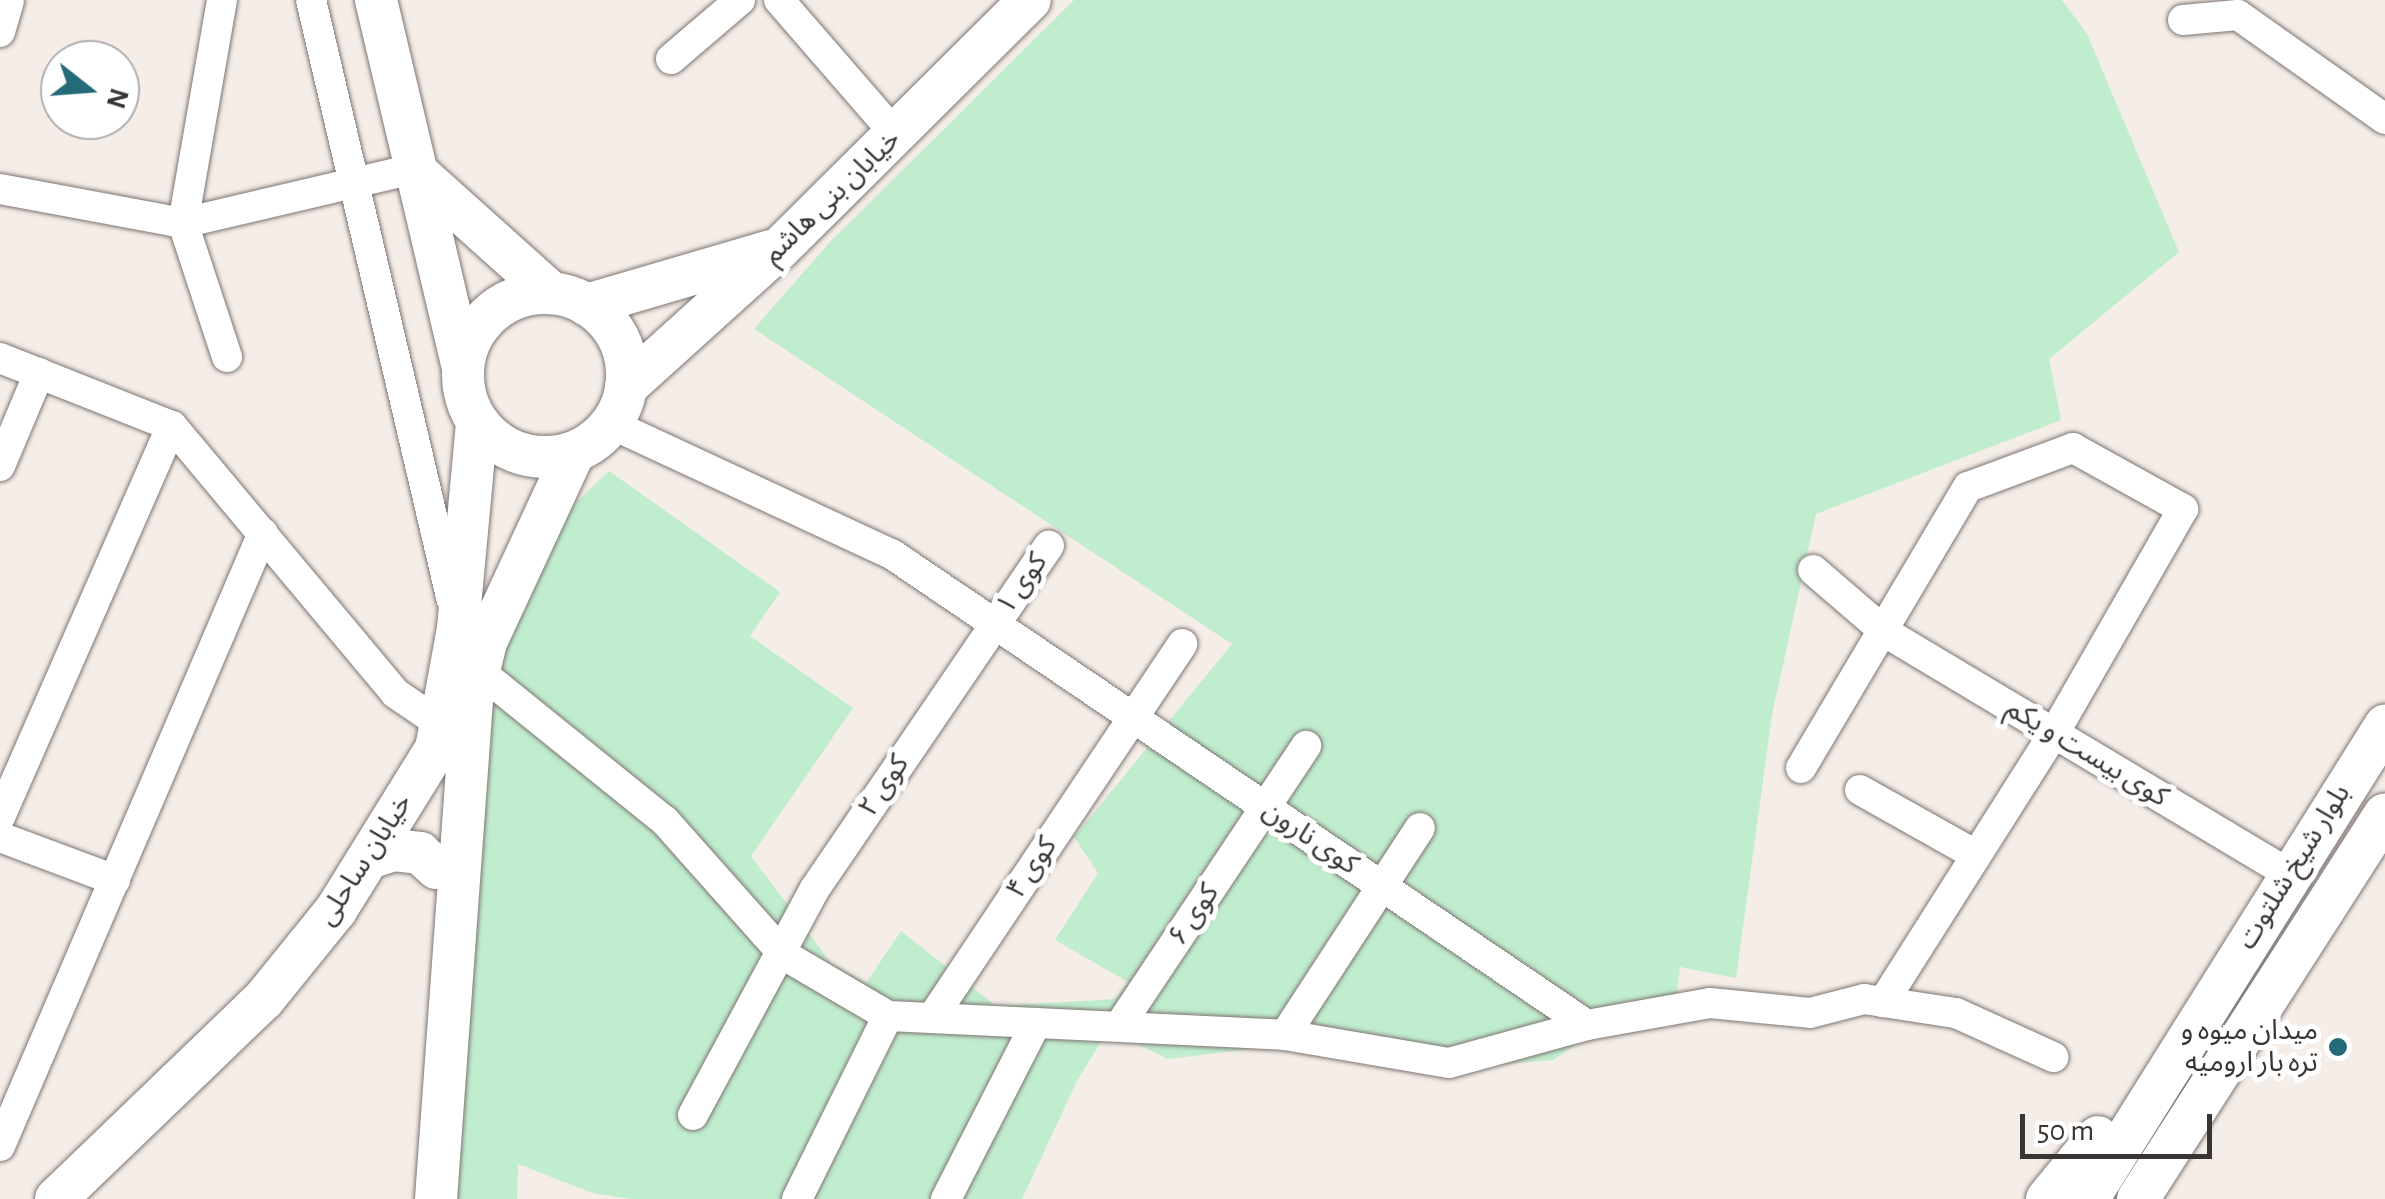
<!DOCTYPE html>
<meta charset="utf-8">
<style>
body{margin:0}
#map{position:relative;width:2385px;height:1199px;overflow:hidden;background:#f5ede8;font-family:"Alegreya Sans","Noto Sans Arabic",sans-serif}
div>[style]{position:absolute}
.green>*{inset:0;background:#c1edcf}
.roads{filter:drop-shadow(0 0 2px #7d7571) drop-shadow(0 0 2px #7d7571)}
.street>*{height:30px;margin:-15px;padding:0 15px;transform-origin:15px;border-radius:15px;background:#fff}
.secondary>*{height:42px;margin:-21px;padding:0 21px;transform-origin:21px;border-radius:21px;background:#fff}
.secondary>.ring{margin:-21px;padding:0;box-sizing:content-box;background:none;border:42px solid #fff;border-radius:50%}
.dots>*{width:28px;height:28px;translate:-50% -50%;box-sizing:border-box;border:5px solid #fff;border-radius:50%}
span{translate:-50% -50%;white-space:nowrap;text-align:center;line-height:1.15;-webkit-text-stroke:10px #fff;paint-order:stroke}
.street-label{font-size:28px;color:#393534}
.poi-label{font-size:28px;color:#393534}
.right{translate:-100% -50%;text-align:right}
.north{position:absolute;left:40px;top:40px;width:100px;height:100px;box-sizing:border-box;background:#fff;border:2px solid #b0aeae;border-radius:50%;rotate:107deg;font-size:28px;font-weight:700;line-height:40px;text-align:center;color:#393534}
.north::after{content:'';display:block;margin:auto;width:35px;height:45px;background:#246a79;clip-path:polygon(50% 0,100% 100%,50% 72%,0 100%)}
.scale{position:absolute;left:2020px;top:1114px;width:192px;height:45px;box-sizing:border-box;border:5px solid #393534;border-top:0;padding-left:12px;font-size:30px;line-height:35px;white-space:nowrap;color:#393534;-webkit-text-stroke:8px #fff;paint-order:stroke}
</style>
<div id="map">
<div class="green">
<i style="clip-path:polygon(1074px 0,2062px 0,2087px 34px,2179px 252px,2049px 359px,2061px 420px,1816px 514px,1772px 715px,1736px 978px,1680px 967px,1676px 1002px,1622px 1014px,1553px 1060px,1444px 1069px,1293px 1044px,1168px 1059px,1108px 1030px,1077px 1081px,1022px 1199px,632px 1199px,592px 1193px,518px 1164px,517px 1199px,447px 1199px,448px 766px,564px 514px,609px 471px,780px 592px,750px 636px,853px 708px,751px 856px,831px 963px,866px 983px,901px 931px,996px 1006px,1115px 999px,1128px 982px,1055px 940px,1098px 873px,1074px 837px,1232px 644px,754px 329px,829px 243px)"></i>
</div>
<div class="roads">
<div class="street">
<i style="left:222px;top:0;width:226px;rotate:99.9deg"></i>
<i style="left:183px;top:223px;width:141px;rotate:71.8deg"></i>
<i style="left:311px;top:0;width:617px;rotate:76.8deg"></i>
<i style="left:779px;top:0;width:180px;rotate:49.1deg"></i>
<i style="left:2183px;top:20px;width:55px;rotate:-5.2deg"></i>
<i style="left:2238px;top:15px;width:180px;rotate:35.3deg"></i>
<i style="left:0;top:32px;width:33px;rotate:-74deg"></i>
<i style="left:671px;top:59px;width:91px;rotate:-40.5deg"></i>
<i style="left:0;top:189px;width:186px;rotate:10.5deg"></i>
<i style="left:183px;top:223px;width:236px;rotate:-13.2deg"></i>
<i style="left:0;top:358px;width:185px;rotate:21.6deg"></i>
<i style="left:172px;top:426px;width:348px;rotate:50.1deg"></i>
<i style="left:395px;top:693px;width:53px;rotate:34.3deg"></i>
<i style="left:611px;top:424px;width:311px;rotate:24.9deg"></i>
<i style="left:893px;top:555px;width:838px;rotate:34.11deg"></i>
<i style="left:0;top:466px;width:101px;rotate:-67.2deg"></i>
<i style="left:1813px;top:570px;width:95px;rotate:40.7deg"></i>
<i style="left:1885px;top:632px;width:471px;rotate:30.9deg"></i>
<i style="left:479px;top:671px;width:239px;rotate:38.9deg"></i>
<i style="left:665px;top:821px;width:179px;rotate:48.4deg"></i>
<i style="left:784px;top:955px;width:121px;rotate:30.4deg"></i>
<i style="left:888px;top:1016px;width:397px;rotate:2.7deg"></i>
<i style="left:1285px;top:1035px;width:166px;rotate:9.7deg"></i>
<i style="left:1449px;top:1063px;width:143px;rotate:-15.4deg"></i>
<i style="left:1587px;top:1025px;width:125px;rotate:-10.1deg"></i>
<i style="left:1710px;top:1003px;width:100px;rotate:5.7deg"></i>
<i style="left:1810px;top:1013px;width:56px;rotate:-14.5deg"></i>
<i style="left:1864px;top:999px;width:93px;rotate:8.7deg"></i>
<i style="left:1956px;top:1013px;width:107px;rotate:24.4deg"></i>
<i style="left:1801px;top:768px;width:327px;rotate:-59.3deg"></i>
<i style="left:1968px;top:487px;width:112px;rotate:-20.4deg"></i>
<i style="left:2073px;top:448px;width:126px;rotate:29deg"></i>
<i style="left:2183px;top:509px;width:258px;rotate:119.9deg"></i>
<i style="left:2054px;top:733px;width:319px;rotate:122.4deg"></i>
<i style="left:1860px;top:790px;width:133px;rotate:29.3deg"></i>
<i style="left:0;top:817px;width:427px;rotate:-66.3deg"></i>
<i style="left:0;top:837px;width:123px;rotate:20.5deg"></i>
<i style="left:932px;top:1018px;width:450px;rotate:-56.2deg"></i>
<i style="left:1122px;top:1022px;width:332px;rotate:-56.3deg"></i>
<i style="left:1285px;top:1035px;width:247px;rotate:-56.9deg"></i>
<i style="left:693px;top:1115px;width:255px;rotate:-61.7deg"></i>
<i style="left:814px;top:890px;width:417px;rotate:-55.7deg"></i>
<i style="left:0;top:1146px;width:667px;rotate:-66.78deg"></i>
<i style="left:797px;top:1199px;width:204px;rotate:-63.6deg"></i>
<i style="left:946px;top:1199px;width:198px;rotate:-62.9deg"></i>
</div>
<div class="secondary">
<i style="left:376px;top:0;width:379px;rotate:76.7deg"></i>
<i style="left:413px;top:169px;width:186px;rotate:41.9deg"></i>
<i class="ring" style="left:463px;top:293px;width:122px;height:122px"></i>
<i style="left:587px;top:305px;width:191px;rotate:-16.4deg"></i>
<i style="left:626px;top:387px;width:207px;rotate:-42.1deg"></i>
<i style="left:780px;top:248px;width:352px;rotate:-44.8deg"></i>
<i style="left:369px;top:858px;width:25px;rotate:-18deg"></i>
<i style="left:393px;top:850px;width:27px;rotate:6deg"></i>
<i style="left:420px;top:853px;width:22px;rotate:43deg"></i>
<i style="left:56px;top:1199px;width:289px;rotate:-43.9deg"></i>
<i style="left:264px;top:999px;width:114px;rotate:-51deg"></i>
<i style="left:336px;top:910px;width:190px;rotate:-58.2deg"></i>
<i style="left:436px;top:749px;width:123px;rotate:-79.7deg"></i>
<i style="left:458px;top:628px;width:207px;rotate:-84.7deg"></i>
<i style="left:436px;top:1199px;width:500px;rotate:-85.87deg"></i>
<i style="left:472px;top:700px;width:60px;rotate:-76.4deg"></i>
<i style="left:486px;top:642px;width:209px;rotate:-65.1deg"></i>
<i style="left:2047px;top:1199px;width:80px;rotate:-50.6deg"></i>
<i style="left:2088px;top:1199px;width:559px;rotate:-57.88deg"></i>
<i style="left:2138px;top:1199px;width:457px;rotate:-57.3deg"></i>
</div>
</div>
<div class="dots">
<i style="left:2338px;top:1047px;background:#246a79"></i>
</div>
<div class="street-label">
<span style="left:832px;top:197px;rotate:-44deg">خیابان بنی هاشم</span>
<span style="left:1022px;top:584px;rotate:-55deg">کوی ۱</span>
<span style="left:2087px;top:753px;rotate:31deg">کوی بیست و یکم</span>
<span style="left:884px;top:786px;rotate:-56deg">کوی ۲</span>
<span style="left:1310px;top:838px;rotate:34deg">کوی نارون</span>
<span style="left:365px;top:860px;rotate:-57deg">خیابان ساحلی</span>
<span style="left:2294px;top:867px;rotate:-58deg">بلوار شیخ شلتوت</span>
<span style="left:1032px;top:868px;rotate:-56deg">کوی ۴</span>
<span style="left:1194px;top:915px;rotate:-56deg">کوی ۶</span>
</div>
<div class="poi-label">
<span class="right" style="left:2318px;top:1047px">میدان میوه و<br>تره بار ارومیه</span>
</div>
<div class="north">N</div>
<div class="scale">50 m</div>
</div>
